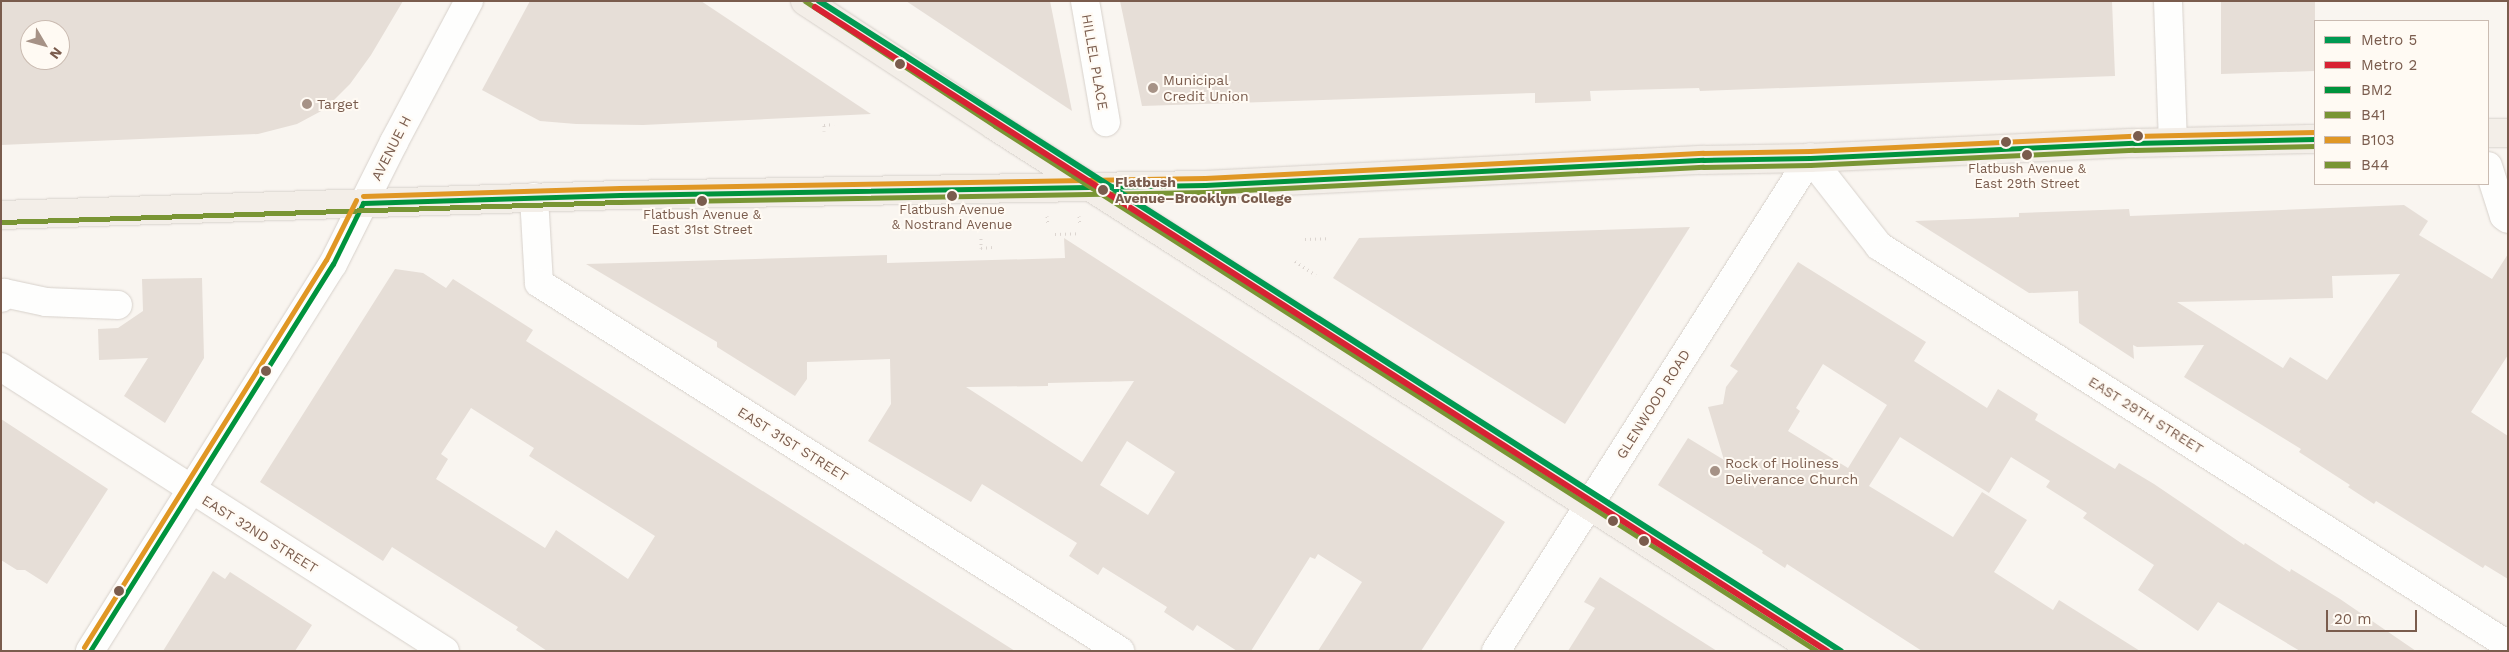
<!DOCTYPE html>
<meta charset="utf-8">
<style>
body{margin:0}
#map{position:relative;width:2509px;height:652px;overflow:hidden;background:#f9f5f0;font-family:"Work Sans",sans-serif}
div>[style]{position:absolute}
.building>*{inset:0;background:#e6ded7}
.path>*{height:3px;margin-top:-1.5px;transform-origin:0;background:repeating-linear-gradient(90deg,#dcd5d0 0 1px,transparent 0 5px)}
.roads{filter:drop-shadow(0 0 1px #d7d1cb) drop-shadow(0 0 1px #d7d1cb)}
.minor>*{height:28px;margin:-14px;padding:0 14px;transform-origin:14px;border-radius:14px;background:#fefefd}
.major>*{height:28px;margin:-14px;padding:0 14px;transform-origin:14px;border-radius:14px;background:#f3eee8}
.bus-1>*{height:5px;margin:-2.5px;padding:0 2.5px;transform-origin:2.5px;border-radius:2.5px;background:#00933c}
.bus-2>*{height:5px;margin:-2.5px;padding:0 2.5px;transform-origin:2.5px;border-radius:2.5px;background:#799534}
.bus-3>*{height:5px;margin:-2.5px;padding:0 2.5px;transform-origin:2.5px;border-radius:2.5px;background:#e09724}
.bus-4>*{height:5px;margin:-2.5px;padding:0 2.5px;transform-origin:2.5px;border-radius:2.5px;background:#799534}
.metro-1>*{height:6px;margin:-3px;padding:0 3px;transform-origin:3px;border-radius:3px;background:#009952}
.metro-2>*{height:6px;margin:-3px;padding:0 3px;transform-origin:3px;border-radius:3px;background:#d82233}
.dots>*{width:14px;height:14px;translate:-50% -50%;box-sizing:border-box;border:2px solid #fffaf3;border-radius:50%}
span{translate:-50% -50%;white-space:nowrap;text-align:center;line-height:1.15;-webkit-text-stroke:4px #fffaf3;paint-order:stroke}
.bus-label{font-size:13px;color:#7a5c4d}
.street-label{font-size:14px;color:#7a5c4d}
.poi-label{font-size:14px;color:#7a5c4d}
.left{translate:0 -50%;text-align:left}
.stop-label{font-size:14px;color:#7a5c4d;font-weight:700}
.frame{position:absolute;inset:0;border:2px solid #7a5c4d;pointer-events:none}
.legend{position:absolute;left:2314px;top:20px;width:175px;height:165px;box-sizing:border-box;background:#fffaf3;border:1px solid #cabbb1;margin:0;padding:6px 9px;list-style:none;font-size:15px;color:#7a5c4d}
.legend li{display:flex;align-items:center;gap:10px;height:25px}
.legend b{width:25px;border:1px solid #cabbb1}
.north{position:absolute;left:20px;top:20px;width:50px;height:50px;box-sizing:border-box;background:#fffaf3;border:1px solid #cabbb1;border-radius:50%;rotate:127deg;font-size:14px;font-weight:700;line-height:20px;text-align:center;color:#7a5c4d}
.north::after{content:'';display:block;margin:auto;width:18px;height:22px;background:#a69286;clip-path:polygon(50% 0,100% 100%,50% 72%,0 100%)}
.scale{position:absolute;left:2326px;top:610px;width:91px;height:22px;box-sizing:border-box;border:2px solid #7a5c4d;border-top:0;padding-left:6px;font-size:15px;line-height:18px;white-space:nowrap;color:#7a5c4d;-webkit-text-stroke:4px #fffaf3;paint-order:stroke}
</style>
<div id="map">
<div class="building">
<i style="clip-path:polygon(evenodd,1px 1px,403px 1px,371px 55px,350px 84px,325px 109px,297px 124px,258px 134px,1px 145px,1px 1px,30px 30px,60px 30px,60px 60px,30px 60px,30px 30px)"></i>
<i style="clip-path:polygon(530px 1px,701px 1px,871px 114px,643px 125px,576px 124px,540px 121px,482px 90px)"></i>
<i style="clip-path:polygon(906px 1px,1050px 1px,1072px 111px)"></i>
<i style="clip-path:polygon(1120px 1px,2112px 1px,2115px 76px,1700px 91px,1699px 88px,1590px 91px,1591px 101px,1535px 103px,1535px 93px,1142px 106px)"></i>
<i style="clip-path:polygon(2221px 1px,2315px 1px,2315px 71px,2221px 74px)"></i>
<i style="clip-path:polygon(evenodd,2404px 205px,2428px 221px,2419px 235px,2492px 279px,2508px 254px,2508px 355px,2471px 412px,2508px 436px,2508px 579px,2485px 565px,2483px 568px,2376px 501px,2374px 504px,2348px 487px,2350px 485px,2299px 452px,2301px 449px,2184px 377px,2204px 345px,2137px 347px,2133px 345px,2134px 359px,2079px 323px,2078px 291px,2029px 293px,1915px 221px,2019px 217px,2019px 213px,2129px 209px,2130px 216px,2404px 205px,2400px 274px,2327px 380px,2290px 357px,2283px 368px,2177px 302px,2333px 298px,2332px 276px,2400px 274px)"></i>
<i style="clip-path:polygon(1690px 227px,1565px 424px,1333px 278px,1359px 238px)"></i>
<i style="clip-path:polygon(evenodd,1064px 238px,1505px 522px,1421px 651px,1318px 651px,1362px 582px,1318px 554px,1315px 559px,1310px 557px,1251px 651px,1237px 651px,1197px 625px,1193px 631px,1164px 612px,1167px 607px,1103px 567px,1098px 575px,1069px 556px,1077px 543px,982px 484px,971px 502px,868px 441px,891px 404px,890px 359px,807px 362px,807px 379px,795px 396px,717px 347px,717px 342px,586px 264px,887px 255px,887px 263px,1065px 258px,1064px 238px,1134px 381px,1082px 462px,966px 387px,1048px 386px,1048px 383px,1134px 381px,1064px 238px,1127px 441px,1175px 472px,1148px 515px,1100px 485px,1127px 441px)"></i>
<i style="clip-path:polygon(evenodd,1798px 262px,1926px 342px,1914px 361px,1987px 408px,1998px 389px,2038px 414px,2035px 420px,2115px 469px,2119px 463px,2154px 484px,2244px 545px,2245px 543px,2290px 572px,2291px 569px,2340px 599px,2416px 651px,2300px 651px,2218px 602px,2198px 631px,2138px 590px,2154px 565px,2083px 518px,2087px 513px,2046px 487px,2050px 481px,2011px 457px,1989px 493px,1900px 437px,1869px 486px,1953px 537px,1982px 492px,2027px 520px,1994px 572px,2053px 610px,2059px 600px,2140px 651px,1922px 651px,1787px 564px,1785px 568px,1762px 553px,1763px 551px,1658px 485px,1688px 438px,1724px 460px,1708px 407px,1723px 404px,1726px 387px,1738px 371px,1730px 366px,1798px 262px,1823px 364px,1887px 405px,1848px 468px,1788px 431px,1800px 411px,1796px 408px,1823px 364px)"></i>
<i style="clip-path:polygon(evenodd,395px 269px,423px 273px,446px 288px,453px 279px,533px 330px,526px 341px,1015px 651px,547px 651px,516px 630px,518px 627px,392px 547px,383px 561px,260px 482px,395px 269px,471px 408px,534px 448px,529px 456px,655px 536px,628px 579px,556px 530px,545px 548px,436px 479px,448px 459px,441px 454px,471px 408px)"></i>
<i style="clip-path:polygon(202px 278px,204px 358px,165px 423px,124px 396px,148px 358px,99px 360px,98px 329px,118px 328px,143px 311px,142px 279px)"></i>
<i style="clip-path:polygon(1px 419px,108px 489px,47px 584px,25px 570px,17px 570px,1px 560px)"></i>
<i style="clip-path:polygon(213px 571px,225px 579px,230px 572px,312px 625px,295px 651px,163px 651px)"></i>
<i style="clip-path:polygon(1600px 577px,1717px 651px,1568px 651px,1595px 608px,1584px 602px)"></i>
</div>
<div class="path">
<i style="left:824px;top:131px;width:6px;rotate:-90deg"></i>
<i style="left:824px;top:125px;width:10px;rotate:-6deg"></i>
<i style="left:1047px;top:216px;width:9px;rotate:84deg"></i>
<i style="left:1079px;top:216px;width:9px;rotate:84deg"></i>
<i style="left:1055px;top:234px;width:25px;rotate:-2deg"></i>
<i style="left:981px;top:238px;width:10px;rotate:90deg"></i>
<i style="left:981px;top:248px;width:11px;rotate:-5deg"></i>
<i style="left:1305px;top:239px;width:24px;rotate:-2deg"></i>
<i style="left:1295px;top:261px;width:25px;rotate:34deg"></i>
</div>
<div class="roads">
<div class="minor">
<i style="left:1085px;top:1px;width:123px;rotate:80.2deg"></i>
<i style="left:2168px;top:1px;width:141px;rotate:88deg"></i>
<i style="left:2488px;top:166px;width:52px;rotate:72.3deg"></i>
<i style="left:2504px;top:216px;width:5px;rotate:37deg"></i>
<i style="left:534px;top:197px;width:86px;rotate:86.7deg"></i>
<i style="left:539px;top:283px;width:688px;rotate:32.35deg"></i>
<i style="left:1px;top:298px;width:6px;rotate:-59deg"></i>
<i style="left:4px;top:293px;width:43px;rotate:12.1deg"></i>
<i style="left:46px;top:302px;width:72px;rotate:2.4deg"></i>
<i style="left:1px;top:367px;width:527px;rotate:32.6deg"></i>
<i style="left:90px;top:651px;width:457px;rotate:-57.9deg"></i>
<i style="left:333px;top:264px;width:136px;rotate:-63.4deg"></i>
<i style="left:394px;top:142px;width:160px;rotate:-62deg"></i>
<i style="left:1496px;top:651px;width:585px;rotate:-57.51deg"></i>
<i style="left:1810px;top:158px;width:112px;rotate:51.9deg"></i>
<i style="left:1879px;top:246px;width:745px;rotate:32.39deg"></i>
</div>
<div class="major">
<i style="left:805px;top:1px;width:227px;rotate:33.3deg"></i>
<i style="left:995px;top:126px;width:975px;rotate:32.57deg"></i>
<i style="left:2488px;top:133px;width:20px"></i>
<i style="left:1px;top:215px;width:619px;rotate:-1.85deg"></i>
<i style="left:620px;top:195px;width:585px;rotate:-0.98deg"></i>
<i style="left:1205px;top:185px;width:499px;rotate:-2.9deg"></i>
<i style="left:1703px;top:160px;width:107px;rotate:-1.1deg"></i>
<i style="left:1810px;top:158px;width:324px;rotate:-2.7deg"></i>
<i style="left:2134px;top:143px;width:181px;rotate:-1.3deg"></i>
</div>
</div>
<div class="bus-1">
<i style="left:363px;top:203px;width:257px;rotate:-1.8deg"></i>
<i style="left:620px;top:195px;width:585px;rotate:-0.98deg"></i>
<i style="left:1205px;top:185px;width:499px;rotate:-2.9deg"></i>
<i style="left:1703px;top:160px;width:107px;rotate:-1.1deg"></i>
<i style="left:1810px;top:158px;width:324px;rotate:-2.7deg"></i>
<i style="left:2134px;top:143px;width:181px;rotate:-1.3deg"></i>
<i style="left:90px;top:651px;width:457px;rotate:-57.9deg"></i>
<i style="left:333px;top:264px;width:68px;rotate:-63.8deg"></i>
</div>
<div class="bus-2">
<i style="left:1px;top:222px;width:619px;rotate:-1.85deg"></i>
<i style="left:620px;top:202px;width:585px;rotate:-0.98deg"></i>
<i style="left:1205px;top:192px;width:499px;rotate:-2.9deg"></i>
<i style="left:1703px;top:167px;width:107px;rotate:-1.1deg"></i>
<i style="left:1810px;top:165px;width:324px;rotate:-2.7deg"></i>
<i style="left:2134px;top:150px;width:181px;rotate:-1.3deg"></i>
</div>
<div class="bus-3">
<i style="left:363px;top:196px;width:257px;rotate:-1.8deg"></i>
<i style="left:620px;top:188px;width:585px;rotate:-0.98deg"></i>
<i style="left:1205px;top:178px;width:499px;rotate:-2.9deg"></i>
<i style="left:1703px;top:153px;width:107px;rotate:-1.1deg"></i>
<i style="left:1810px;top:151px;width:324px;rotate:-2.7deg"></i>
<i style="left:2134px;top:136px;width:181px;rotate:-1.3deg"></i>
<i style="left:84px;top:647px;width:456px;rotate:-58deg"></i>
<i style="left:326px;top:260px;width:67px;rotate:-63.4deg"></i>
</div>
<div class="bus-4">
<i style="left:805px;top:1px;width:227px;rotate:33.3deg"></i>
<i style="left:995px;top:126px;width:975px;rotate:32.57deg"></i>
</div>
<div class="metro-1">
<i style="left:819px;top:1px;width:1211px;rotate:32.46deg"></i>
</div>
<div class="metro-2">
<i style="left:815px;top:7px;width:1200px;rotate:32.47deg"></i>
</div>
<div class="dots">
<i style="left:900px;top:64px;background:#7a5c4d"></i>
<i style="left:1153px;top:88px;background:#a69286"></i>
<i style="left:307px;top:104px;background:#a69286"></i>
<i style="left:2138px;top:136px;background:#7a5c4d"></i>
<i style="left:2006px;top:142px;background:#7a5c4d"></i>
<i style="left:2027px;top:155px;background:#7a5c4d"></i>
<i style="left:1103px;top:190px;background:#7a5c4d"></i>
<i style="left:952px;top:196px;background:#7a5c4d"></i>
<i style="left:702px;top:201px;background:#7a5c4d"></i>
<i style="left:266px;top:371px;background:#7a5c4d"></i>
<i style="left:1715px;top:471px;background:#a69286"></i>
<i style="left:1613px;top:521px;background:#7a5c4d"></i>
<i style="left:1644px;top:541px;background:#7a5c4d"></i>
<i style="left:119px;top:591px;background:#7a5c4d"></i>
</div>
<div class="bus-label">
<span style="left:2027px;top:177px">Flatbush Avenue &amp;<br>East 29th Street</span>
<span style="left:952px;top:218px">Flatbush Avenue<br>&amp; Nostrand Avenue</span>
<span style="left:702px;top:223px">Flatbush Avenue &amp;<br>East 31st Street</span>
</div>
<div class="street-label">
<span style="left:1095px;top:62px;rotate:80deg">HILLEL PLACE</span>
<span style="left:391px;top:148px;rotate:-63deg">AVENUE H</span>
<span style="left:1653px;top:404px;rotate:-58deg">GLENWOOD ROAD</span>
<span style="left:2146px;top:415px;rotate:32deg">EAST 29TH STREET</span>
<span style="left:793px;top:444px;rotate:32deg">EAST 31ST STREET</span>
<span style="left:260px;top:534px;rotate:32deg">EAST 32ND STREET</span>
</div>
<div class="poi-label">
<span class="left" style="left:1163px;top:88px">Municipal<br>Credit Union</span>
<span class="left" style="left:317px;top:104px">Target</span>
<span class="left" style="left:1725px;top:471px">Rock of Holiness<br>Deliverance Church</span>
</div>
<div class="stop-label">
<span class="left" style="left:1115px;top:190px">Flatbush<br>Avenue–Brooklyn College</span>
</div>
<div class="frame"></div>
<ul class="legend">
<li><b style="height:6px;background:#009952"></b>Metro 5</li>
<li><b style="height:6px;background:#d82233"></b>Metro 2</li>
<li><b style="height:6px;background:#00933c"></b>BM2</li>
<li><b style="height:6px;background:#799534"></b>B41</li>
<li><b style="height:6px;background:#e09724"></b>B103</li>
<li><b style="height:6px;background:#799534"></b>B44</li>
</ul>
<div class="north">N</div>
<div class="scale">20 m</div>
</div>
